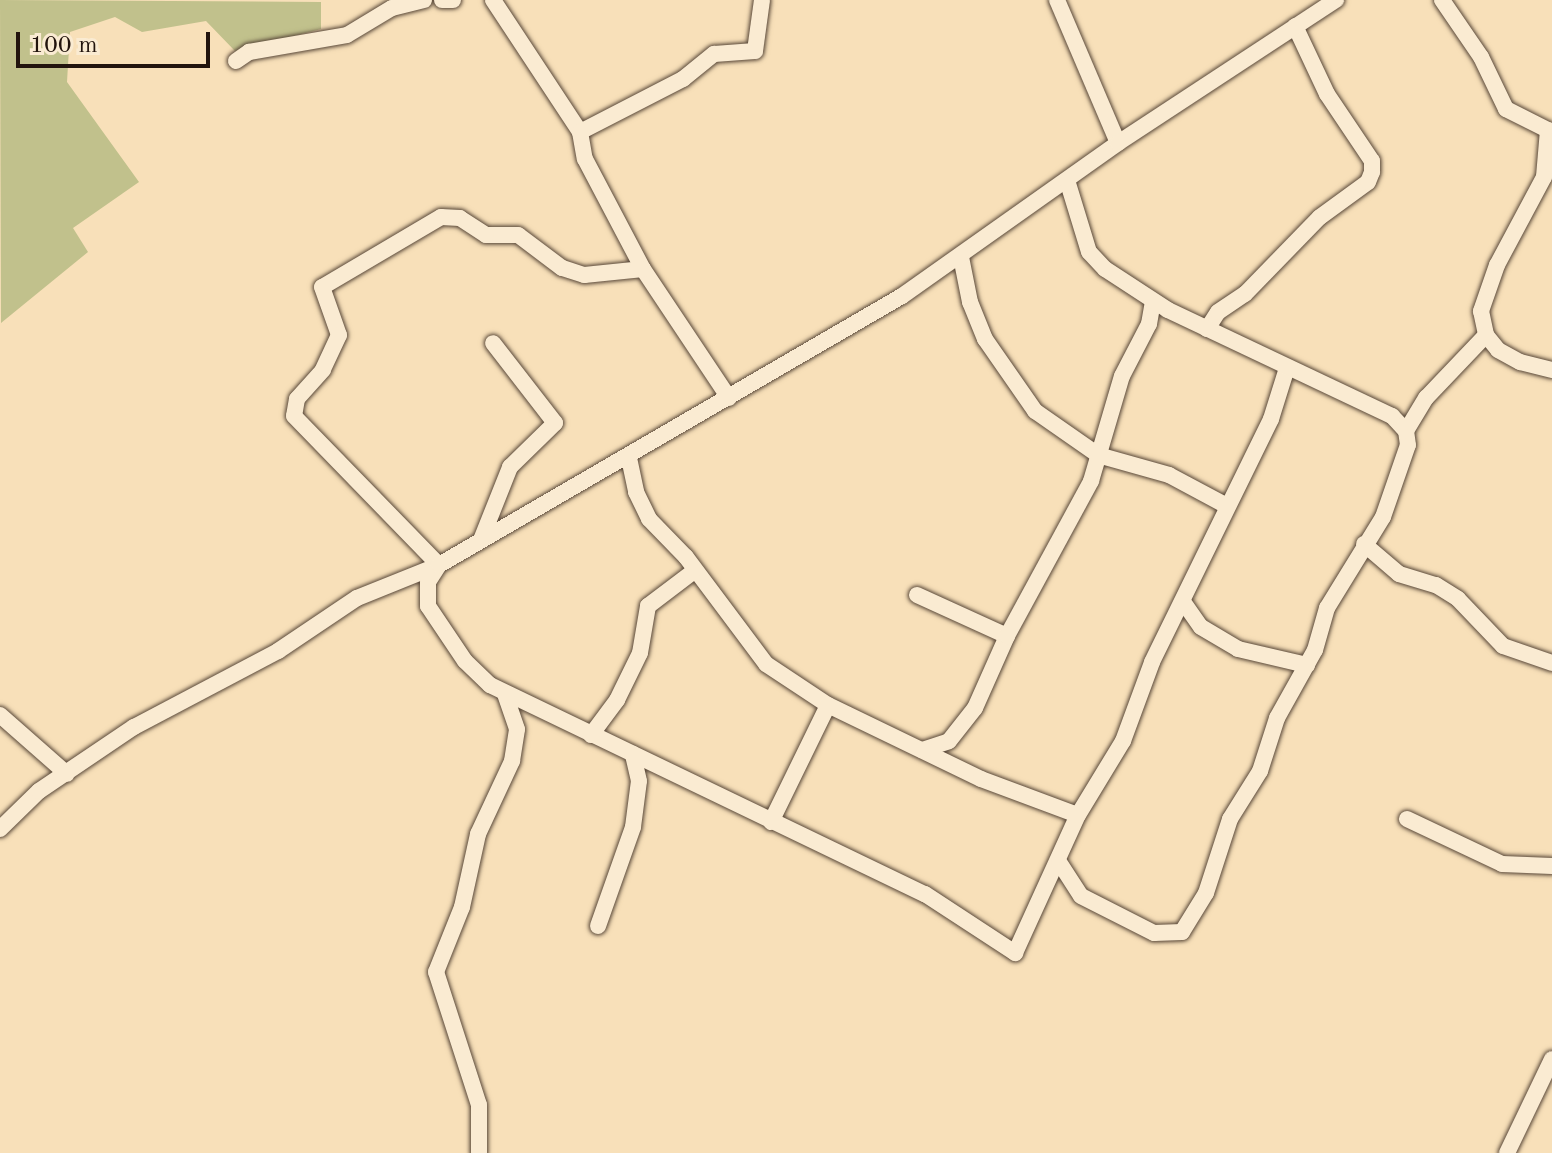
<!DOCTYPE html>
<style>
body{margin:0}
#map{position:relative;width:1552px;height:1153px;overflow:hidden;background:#f8e0b9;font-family:"Old Standard TT",serif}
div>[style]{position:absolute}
.green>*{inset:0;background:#c1c18c}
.roads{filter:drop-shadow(0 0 2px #584738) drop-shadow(0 0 2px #584738)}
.minor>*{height:16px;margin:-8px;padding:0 8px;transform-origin:8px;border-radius:8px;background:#faebd2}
span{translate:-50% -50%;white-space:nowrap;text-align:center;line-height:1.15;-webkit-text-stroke:7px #faebd2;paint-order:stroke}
.scale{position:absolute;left:16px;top:32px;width:194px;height:36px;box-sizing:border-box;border:4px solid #22140d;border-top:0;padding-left:10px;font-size:24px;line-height:28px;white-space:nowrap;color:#22140d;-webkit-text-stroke:6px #faebd2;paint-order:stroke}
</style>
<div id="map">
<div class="green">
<i style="clip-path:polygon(0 0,321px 2px,321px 29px,235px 51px,206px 21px,142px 32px,115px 17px,70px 32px,67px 82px,139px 182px,73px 228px,88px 252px,1px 323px)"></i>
</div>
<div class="roads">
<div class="minor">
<i style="left:442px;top:0;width:11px"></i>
<i style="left:493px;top:0;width:158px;rotate:56.6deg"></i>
<i style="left:580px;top:132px;width:27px;rotate:80deg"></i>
<i style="left:585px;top:159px;width:124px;rotate:62.2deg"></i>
<i style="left:643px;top:269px;width:155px;rotate:56.3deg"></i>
<i style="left:1057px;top:0;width:155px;rotate:66.9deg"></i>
<i style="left:1442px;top:0;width:69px;rotate:55.6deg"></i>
<i style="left:1481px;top:57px;width:58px;rotate:64.3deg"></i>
<i style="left:1506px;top:109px;width:47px;rotate:26.6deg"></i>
<i style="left:1548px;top:130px;width:47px;rotate:94.9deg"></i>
<i style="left:1544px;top:177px;width:100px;rotate:118.1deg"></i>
<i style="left:1497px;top:265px;width:49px;rotate:109.2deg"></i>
<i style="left:1481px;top:311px;width:25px;rotate:78deg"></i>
<i style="left:1486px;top:335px;width:19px;rotate:51deg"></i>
<i style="left:1498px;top:350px;width:25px;rotate:29deg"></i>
<i style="left:1520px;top:362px;width:33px;rotate:14deg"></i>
<i style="left:236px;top:61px;width:16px;rotate:-35deg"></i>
<i style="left:249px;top:52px;width:99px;rotate:-9.8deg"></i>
<i style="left:347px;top:35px;width:52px;rotate:-31deg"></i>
<i style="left:392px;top:8px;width:33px;rotate:-14deg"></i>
<i style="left:580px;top:132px;width:116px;rotate:-27.2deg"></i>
<i style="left:683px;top:79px;width:40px;rotate:-39deg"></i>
<i style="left:714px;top:54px;width:41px;rotate:-4.2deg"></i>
<i style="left:755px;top:51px;width:51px;rotate:-82.2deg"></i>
<i style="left:961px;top:257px;width:46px;rotate:78.7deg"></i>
<i style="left:970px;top:302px;width:40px;rotate:68deg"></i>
<i style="left:985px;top:339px;width:88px;rotate:55.2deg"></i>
<i style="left:1035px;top:411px;width:77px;rotate:34.9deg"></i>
<i style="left:1098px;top:455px;width:74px;rotate:15.7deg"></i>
<i style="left:1169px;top:475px;width:66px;rotate:28.1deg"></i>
<i style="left:643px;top:269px;width:59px;rotate:174.2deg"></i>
<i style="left:584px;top:275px;width:23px;rotate:-162deg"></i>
<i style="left:562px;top:268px;width:55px;rotate:-143.1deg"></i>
<i style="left:518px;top:235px;width:32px;rotate:180deg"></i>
<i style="left:486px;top:235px;width:31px;rotate:-147deg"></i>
<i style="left:460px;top:218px;width:19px;rotate:-177deg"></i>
<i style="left:441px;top:217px;width:138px;rotate:149.5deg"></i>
<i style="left:322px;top:287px;width:51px;rotate:70.5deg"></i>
<i style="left:339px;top:335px;width:38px;rotate:115deg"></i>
<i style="left:323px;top:370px;width:39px;rotate:132deg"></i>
<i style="left:297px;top:399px;width:17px;rotate:100deg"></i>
<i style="left:294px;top:416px;width:208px;rotate:45.8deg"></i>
<i style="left:439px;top:565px;width:20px;rotate:123deg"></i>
<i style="left:428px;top:582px;width:24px;rotate:90deg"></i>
<i style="left:428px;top:606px;width:66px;rotate:56.1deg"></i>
<i style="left:465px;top:661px;width:35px;rotate:44deg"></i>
<i style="left:490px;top:685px;width:483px;rotate:25.7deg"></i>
<i style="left:925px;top:894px;width:108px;rotate:33.2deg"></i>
<i style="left:1015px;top:953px;width:152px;rotate:-65.5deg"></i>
<i style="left:1078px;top:815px;width:87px;rotate:-58.7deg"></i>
<i style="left:1123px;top:741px;width:84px;rotate:-69.8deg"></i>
<i style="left:1152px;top:662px;width:271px;rotate:-63.9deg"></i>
<i style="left:1271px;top:419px;width:53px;rotate:-72.6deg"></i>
<i style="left:1207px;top:329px;width:20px;rotate:-57deg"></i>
<i style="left:1218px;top:312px;width:32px;rotate:-34deg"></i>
<i style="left:1245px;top:294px;width:107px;rotate:-45.8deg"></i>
<i style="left:1320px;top:217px;width:59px;rotate:-36.1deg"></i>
<i style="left:1368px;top:182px;width:11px;rotate:-68deg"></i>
<i style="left:1372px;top:172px;width:11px;rotate:-90deg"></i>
<i style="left:1372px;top:161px;width:81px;rotate:-123.9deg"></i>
<i style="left:1327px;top:94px;width:75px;rotate:-115.2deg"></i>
<i style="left:1406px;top:431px;width:39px;rotate:-59deg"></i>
<i style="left:1426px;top:398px;width:87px;rotate:-46.4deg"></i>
<i style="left:629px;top:458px;width:35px;rotate:78deg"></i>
<i style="left:636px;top:492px;width:30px;rotate:64deg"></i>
<i style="left:649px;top:519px;width:53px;rotate:45.8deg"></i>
<i style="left:686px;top:557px;width:134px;rotate:53.2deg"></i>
<i style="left:766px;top:664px;width:74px;rotate:33.5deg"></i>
<i style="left:828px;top:705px;width:170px;rotate:25.8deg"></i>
<i style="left:981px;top:779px;width:103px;rotate:20.4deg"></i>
<i style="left:481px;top:540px;width:79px;rotate:-68.3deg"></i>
<i style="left:510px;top:467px;width:63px;rotate:-44.4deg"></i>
<i style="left:555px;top:423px;width:101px;rotate:-127.8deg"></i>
<i style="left:1364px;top:544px;width:46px;rotate:40.6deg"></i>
<i style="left:1399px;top:574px;width:39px;rotate:17deg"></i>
<i style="left:1436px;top:585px;width:26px;rotate:32deg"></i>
<i style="left:1458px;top:599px;width:65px;rotate:46.2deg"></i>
<i style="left:1503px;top:646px;width:52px;rotate:19.1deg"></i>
<i style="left:917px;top:595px;width:99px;rotate:24.5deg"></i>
<i style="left:1184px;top:603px;width:29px;rotate:55deg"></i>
<i style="left:1201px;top:627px;width:43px;rotate:30.7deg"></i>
<i style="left:1238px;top:649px;width:71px;rotate:13.1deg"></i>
<i style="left:0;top:715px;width:89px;rotate:41.4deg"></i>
<i style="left:591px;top:735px;width:44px;rotate:-53.4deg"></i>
<i style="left:617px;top:700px;width:52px;rotate:-63.9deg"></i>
<i style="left:640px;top:653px;width:48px;rotate:-80.3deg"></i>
<i style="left:648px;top:606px;width:56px;rotate:-37.1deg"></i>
<i style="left:922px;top:750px;width:28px;rotate:-18deg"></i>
<i style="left:949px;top:741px;width:42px;rotate:-51.8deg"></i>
<i style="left:975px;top:708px;width:79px;rotate:-66deg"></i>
<i style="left:1007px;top:636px;width:176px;rotate:-61.5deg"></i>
<i style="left:1091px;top:481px;width:109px;rotate:-73.6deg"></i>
<i style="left:1122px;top:376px;width:59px;rotate:-62.6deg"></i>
<i style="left:1149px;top:324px;width:23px;rotate:-80deg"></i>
<i style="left:1407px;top:819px;width:105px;rotate:25.3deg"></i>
<i style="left:1502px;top:864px;width:50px;rotate:2.3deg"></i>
<i style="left:771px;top:822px;width:130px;rotate:-64deg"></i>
<i style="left:0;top:829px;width:54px;rotate:-44.3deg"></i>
<i style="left:39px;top:791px;width:115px;rotate:-34deg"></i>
<i style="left:134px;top:727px;width:163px;rotate:-27.8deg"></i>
<i style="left:278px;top:651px;width:95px;rotate:-33.9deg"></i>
<i style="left:357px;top:598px;width:88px;rotate:-21.9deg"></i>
<i style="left:439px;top:565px;width:535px;rotate:-30.16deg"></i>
<i style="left:902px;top:296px;width:265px;rotate:-35.3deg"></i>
<i style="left:1118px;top:143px;width:261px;rotate:-33.3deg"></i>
<i style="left:1059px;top:862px;width:40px;rotate:57.1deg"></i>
<i style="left:1081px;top:896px;width:82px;rotate:26.9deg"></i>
<i style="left:1154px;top:933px;width:28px;rotate:-2deg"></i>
<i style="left:1182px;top:932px;width:46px;rotate:-58.4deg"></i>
<i style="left:1206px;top:893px;width:78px;rotate:-72deg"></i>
<i style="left:1230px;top:819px;width:57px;rotate:-58deg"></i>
<i style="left:1260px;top:771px;width:56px;rotate:-72.2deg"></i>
<i style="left:1277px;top:718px;width:78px;rotate:-60.8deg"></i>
<i style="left:1315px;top:650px;width:44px;rotate:-74.1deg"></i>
<i style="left:1327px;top:608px;width:107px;rotate:-58.4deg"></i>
<i style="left:1383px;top:517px;width:76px;rotate:-70.9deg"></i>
<i style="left:1408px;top:445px;width:14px;rotate:-98deg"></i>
<i style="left:1406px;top:431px;width:21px;rotate:-133deg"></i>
<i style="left:1392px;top:416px;width:248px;rotate:-154.7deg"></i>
<i style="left:1168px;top:310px;width:75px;rotate:-146.9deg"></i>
<i style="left:1105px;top:269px;width:23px;rotate:-133deg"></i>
<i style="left:1089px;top:252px;width:75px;rotate:-107deg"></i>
<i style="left:598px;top:926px;width:105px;rotate:-70.5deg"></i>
<i style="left:633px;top:827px;width:46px;rotate:-82.6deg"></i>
<i style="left:639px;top:781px;width:28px;rotate:-103deg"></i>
<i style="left:479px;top:1153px;width:48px;rotate:-90deg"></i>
<i style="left:479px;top:1105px;width:140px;rotate:-107.9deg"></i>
<i style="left:436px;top:972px;width:70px;rotate:-68.2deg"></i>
<i style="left:462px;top:907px;width:75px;rotate:-77.6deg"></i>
<i style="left:478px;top:834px;width:81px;rotate:-65deg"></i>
<i style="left:512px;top:761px;width:32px;rotate:-81deg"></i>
<i style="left:517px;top:729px;width:37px;rotate:-109deg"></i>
<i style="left:1507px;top:1153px;width:104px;rotate:-64.4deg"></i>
</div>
</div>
<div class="scale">100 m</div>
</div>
